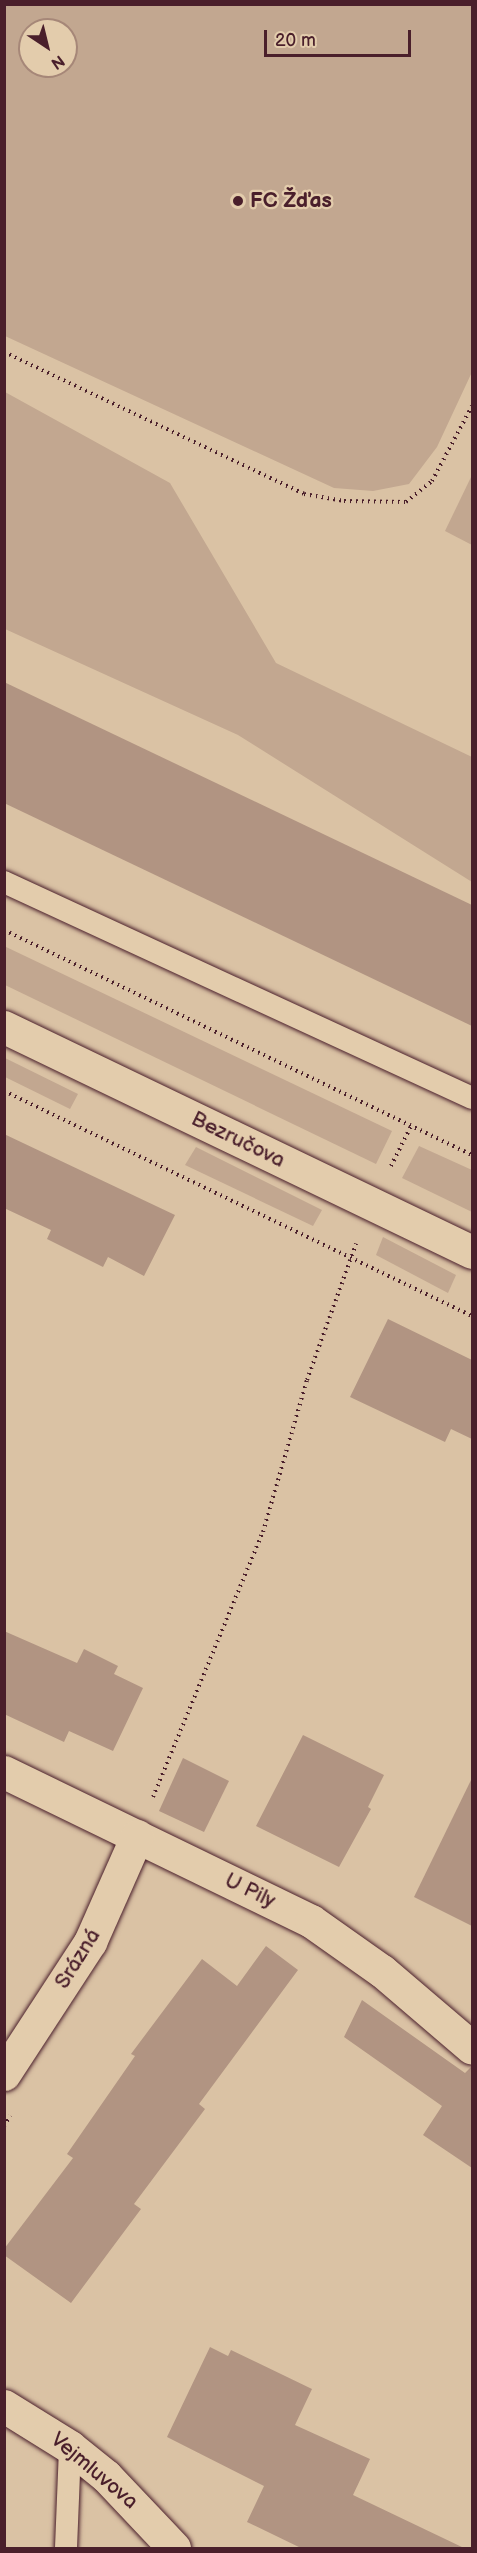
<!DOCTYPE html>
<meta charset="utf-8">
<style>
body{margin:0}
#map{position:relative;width:477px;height:2553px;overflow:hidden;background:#dac2a4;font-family:"Balsamiq Sans",sans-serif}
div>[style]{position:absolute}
.green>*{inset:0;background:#c2a790}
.building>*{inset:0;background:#b19482}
.path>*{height:4px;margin-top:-2px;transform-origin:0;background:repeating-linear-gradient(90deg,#4a1f2b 0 1.5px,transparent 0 6px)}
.roads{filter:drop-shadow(0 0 2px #4a1f2b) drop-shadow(0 0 2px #4a1f2b)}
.service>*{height:22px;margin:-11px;padding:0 11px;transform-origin:11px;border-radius:11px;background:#e3ccac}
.minor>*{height:33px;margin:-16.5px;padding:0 16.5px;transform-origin:16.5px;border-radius:16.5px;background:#e3ccac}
.primary>*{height:33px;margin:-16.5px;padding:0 16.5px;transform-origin:16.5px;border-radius:16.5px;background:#e3ccac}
.dots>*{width:16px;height:16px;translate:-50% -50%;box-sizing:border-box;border:3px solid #e3ccac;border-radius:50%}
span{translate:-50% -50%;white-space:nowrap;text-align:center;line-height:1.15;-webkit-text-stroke:4.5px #e3ccac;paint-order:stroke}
.poi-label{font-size:21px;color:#4a1f2b;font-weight:700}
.left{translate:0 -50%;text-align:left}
.street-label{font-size:21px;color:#4a1f2b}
.frame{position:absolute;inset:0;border:6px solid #4a1f2b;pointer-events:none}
.north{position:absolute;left:18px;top:18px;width:60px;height:60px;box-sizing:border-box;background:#e3ccac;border:2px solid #a68778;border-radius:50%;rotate:145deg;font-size:16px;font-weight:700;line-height:24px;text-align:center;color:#4a1f2b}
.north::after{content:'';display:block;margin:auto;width:21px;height:27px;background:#4a1f2b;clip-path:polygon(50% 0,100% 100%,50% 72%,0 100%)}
.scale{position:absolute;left:264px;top:30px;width:147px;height:27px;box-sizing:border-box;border:3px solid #4a1f2b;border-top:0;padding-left:8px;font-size:18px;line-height:21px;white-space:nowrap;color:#4a1f2b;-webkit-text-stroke:4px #e3ccac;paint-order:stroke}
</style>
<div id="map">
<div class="green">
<i style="clip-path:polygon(evenodd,5px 4px,472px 5px,472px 372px,437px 447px,409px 484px,373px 491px,334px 488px,5px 336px,5px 4px,30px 30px,66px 30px,66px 66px,30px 66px,30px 30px)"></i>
<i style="clip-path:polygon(5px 392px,170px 483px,276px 663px,472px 757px,472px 882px,238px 735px,5px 629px)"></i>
<i style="clip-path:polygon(472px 475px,472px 545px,445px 531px)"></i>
<i style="clip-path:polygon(4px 946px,392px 1131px,376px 1164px,5px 985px)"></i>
<i style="clip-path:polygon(5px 1058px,78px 1094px,70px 1109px,5px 1077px)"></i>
<i style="clip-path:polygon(419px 1146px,472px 1170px,472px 1212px,402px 1178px)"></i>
<i style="clip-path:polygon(196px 1147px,322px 1210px,313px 1226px,185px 1165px)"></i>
<i style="clip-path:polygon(383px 1237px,456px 1275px,448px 1293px,376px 1255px)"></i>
</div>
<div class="building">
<i style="clip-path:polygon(4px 682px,472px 905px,472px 1026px,4px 803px)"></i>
<i style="clip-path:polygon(4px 1134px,175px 1215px,144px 1276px,108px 1257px,103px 1267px,47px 1239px,51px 1230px,4px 1208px)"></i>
<i style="clip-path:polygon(388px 1319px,472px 1360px,472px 1439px,451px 1429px,445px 1442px,350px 1397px)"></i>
<i style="clip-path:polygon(4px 1631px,77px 1663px,84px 1649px,118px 1666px,114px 1674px,143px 1688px,113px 1751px,69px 1731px,64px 1742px,4px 1714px)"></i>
<i style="clip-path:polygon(303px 1735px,384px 1775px,368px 1807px,371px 1809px,339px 1867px,256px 1826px)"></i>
<i style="clip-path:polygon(183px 1758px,229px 1781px,204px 1832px,159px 1811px)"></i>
<i style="clip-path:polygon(472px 1778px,472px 1926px,414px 1897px)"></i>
<i style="clip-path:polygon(266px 1946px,298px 1970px,199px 2104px,205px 2109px,134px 2204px,141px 2209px,71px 2303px,4px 2255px,4px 2249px,73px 2158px,67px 2154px,135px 2056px,131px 2054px,202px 1959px,237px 1986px)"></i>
<i style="clip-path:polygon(362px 2000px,465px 2073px,472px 2066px,472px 2168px,423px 2135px,442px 2106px,344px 2037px)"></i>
<i style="clip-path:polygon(210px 2347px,228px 2356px,231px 2350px,312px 2389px,295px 2425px,370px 2459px,353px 2495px,464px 2548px,301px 2548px,247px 2522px,264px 2486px,167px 2437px)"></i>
</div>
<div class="path">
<i style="left:4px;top:352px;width:332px;rotate:25.3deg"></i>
<i style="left:304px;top:494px;width:41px;rotate:9.9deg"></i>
<i style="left:344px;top:501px;width:62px;rotate:0.9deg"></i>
<i style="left:406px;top:502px;width:33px;rotate:-39deg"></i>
<i style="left:432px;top:481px;width:85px;rotate:-61.9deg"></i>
<i style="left:4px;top:930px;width:519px;rotate:25.68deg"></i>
<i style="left:4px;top:1091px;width:519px;rotate:25.68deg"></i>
<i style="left:391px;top:1166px;width:45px;rotate:-63.4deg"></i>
<i style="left:153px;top:1797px;width:287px;rotate:-67.5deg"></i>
<i style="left:263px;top:1532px;width:158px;rotate:-73.9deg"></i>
<i style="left:307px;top:1380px;width:145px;rotate:-70.2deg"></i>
<i style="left:4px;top:2126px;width:12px;rotate:-59deg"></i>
</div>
<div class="roads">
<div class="service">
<i style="left:4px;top:882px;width:515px;rotate:24.78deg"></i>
<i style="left:66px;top:2548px;width:101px;rotate:-87.7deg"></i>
</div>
<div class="minor">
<i style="left:4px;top:1772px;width:341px;rotate:25.9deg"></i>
<i style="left:311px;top:1921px;width:87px;rotate:35.2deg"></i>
<i style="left:382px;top:1971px;width:118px;rotate:40.5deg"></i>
<i style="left:4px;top:2074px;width:158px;rotate:-56.9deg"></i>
<i style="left:90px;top:1942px;width:116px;rotate:-66.1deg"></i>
<i style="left:4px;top:2406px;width:78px;rotate:31.8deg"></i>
<i style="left:70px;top:2447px;width:46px;rotate:38.9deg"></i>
<i style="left:106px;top:2476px;width:99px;rotate:46.6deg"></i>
</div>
<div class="primary">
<i style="left:4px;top:1027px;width:519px;rotate:25.68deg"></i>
</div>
</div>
<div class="dots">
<i style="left:238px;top:201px;background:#4a1f2b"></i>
</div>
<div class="poi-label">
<span class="left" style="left:250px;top:201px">FC Žďas</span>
</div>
<div class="street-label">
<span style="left:238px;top:1140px;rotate:26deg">Bezručova</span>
<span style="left:250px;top:1891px;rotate:26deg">U Pily</span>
<span style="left:78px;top:1959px;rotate:-58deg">Srázná</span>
<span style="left:94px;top:2471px;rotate:40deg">Vejmluvova</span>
</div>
<div class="frame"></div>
<div class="north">N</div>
<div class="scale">20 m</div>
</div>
